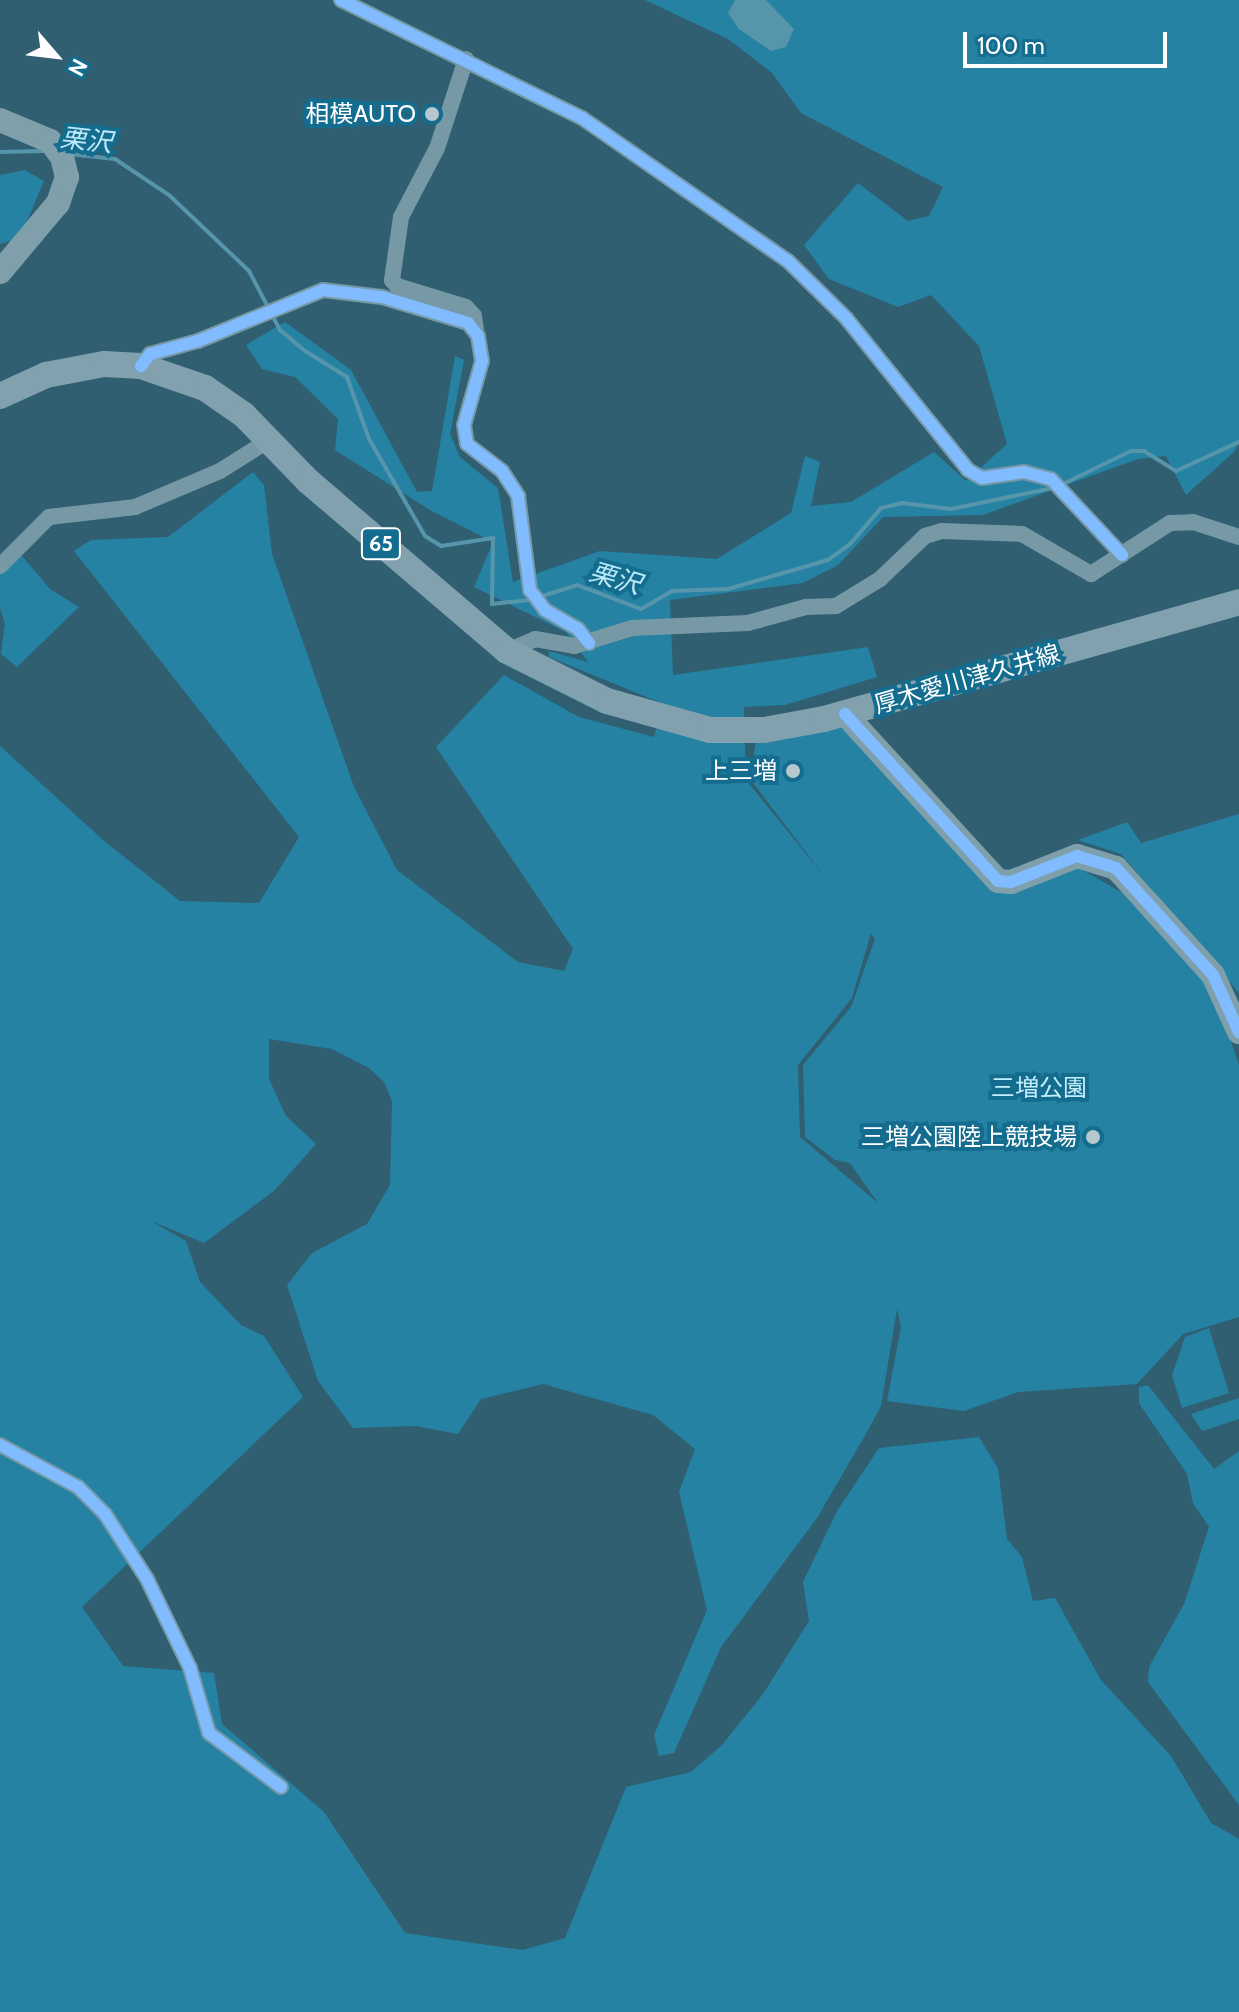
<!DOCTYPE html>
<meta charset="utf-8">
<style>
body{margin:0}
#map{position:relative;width:1239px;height:2012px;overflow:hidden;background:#305f72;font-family:Cabin,"Noto Sans JP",sans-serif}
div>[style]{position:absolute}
.green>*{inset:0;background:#2582a3}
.water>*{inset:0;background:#5795ab}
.stream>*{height:4px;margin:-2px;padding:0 2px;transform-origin:2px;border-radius:2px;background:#5795ab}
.street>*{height:16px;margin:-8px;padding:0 8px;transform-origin:8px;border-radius:8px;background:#7799a6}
.secondary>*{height:24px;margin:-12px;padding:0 12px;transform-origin:12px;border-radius:12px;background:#7f9fab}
.primary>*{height:26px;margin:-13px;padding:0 13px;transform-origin:13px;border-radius:13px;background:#82a1ae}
.cycleway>*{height:12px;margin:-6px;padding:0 6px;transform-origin:6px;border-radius:6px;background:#80bcff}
.dots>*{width:22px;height:22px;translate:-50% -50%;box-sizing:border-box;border:4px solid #146c8e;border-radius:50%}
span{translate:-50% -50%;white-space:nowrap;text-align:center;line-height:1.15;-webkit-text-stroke:8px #146c8e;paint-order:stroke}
.shield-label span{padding:2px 6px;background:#146c8e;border:2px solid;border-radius:6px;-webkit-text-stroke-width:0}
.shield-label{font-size:22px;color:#fff;font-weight:700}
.poi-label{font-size:24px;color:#fff}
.right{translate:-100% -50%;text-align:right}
.street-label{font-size:24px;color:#fff}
.park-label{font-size:24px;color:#c5eefc}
.water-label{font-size:26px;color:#bbe9f9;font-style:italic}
.north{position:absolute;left:16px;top:16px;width:80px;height:80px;-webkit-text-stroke:6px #146c8e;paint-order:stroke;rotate:118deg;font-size:22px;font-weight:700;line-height:32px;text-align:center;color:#fff}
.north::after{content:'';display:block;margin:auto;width:28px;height:36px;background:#fff;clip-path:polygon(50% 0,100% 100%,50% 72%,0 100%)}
.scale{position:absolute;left:963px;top:32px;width:204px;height:36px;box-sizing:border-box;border:4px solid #fff;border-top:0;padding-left:10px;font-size:24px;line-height:28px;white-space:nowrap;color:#fff;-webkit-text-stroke:6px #146c8e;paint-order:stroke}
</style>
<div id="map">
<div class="green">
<i style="clip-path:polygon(evenodd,645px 0,1239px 0,1239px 443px,1234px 452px,1186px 495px,1166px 456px,1138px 459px,983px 515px,883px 517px,838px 565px,803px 583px,670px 600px,673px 675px,868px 647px,877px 677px,785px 705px,744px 707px,746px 780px,825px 877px,750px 779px,756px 740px,836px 725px,853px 734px,995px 892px,1013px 893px,1079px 868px,1126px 895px,1197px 969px,1219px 1006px,1239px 1065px,1239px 1317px,1183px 1334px,1137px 1384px,1018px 1392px,964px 1411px,887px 1401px,901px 1327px,897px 1309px,881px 1406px,863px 1439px,817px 1518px,721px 1647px,674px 1753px,659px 1756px,654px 1735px,707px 1610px,679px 1492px,695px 1449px,653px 1415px,543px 1384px,481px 1399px,458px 1434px,416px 1426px,353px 1428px,318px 1381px,287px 1285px,312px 1253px,367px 1224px,390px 1185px,392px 1101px,384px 1082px,369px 1068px,332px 1049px,269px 1039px,269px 1079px,286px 1116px,316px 1144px,274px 1191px,204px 1243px,151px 1221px,186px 1241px,200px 1282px,241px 1325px,264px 1336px,303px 1397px,82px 1607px,123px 1666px,214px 1673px,222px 1724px,324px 1812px,405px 1933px,523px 1950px,565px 1938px,626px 1787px,691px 1772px,722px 1745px,763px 1694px,809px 1621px,803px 1582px,837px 1511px,879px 1448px,979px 1437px,998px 1468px,1007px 1539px,1022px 1557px,1033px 1601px,1055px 1598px,1101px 1680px,1171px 1756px,1211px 1823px,1239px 1839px,1239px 2012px,0 2012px,0 746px,103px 840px,180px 901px,259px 903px,299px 837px,74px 551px,91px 540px,168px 537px,253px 472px,264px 485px,272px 554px,354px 787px,397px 870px,518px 962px,564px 971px,573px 949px,436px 747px,504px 675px,579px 717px,654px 737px,664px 704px,549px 657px,549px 651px,588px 662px,566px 632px,474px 587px,493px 542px,430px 510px,335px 450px,338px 419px,295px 377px,262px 369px,246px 345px,285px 322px,351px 370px,417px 492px,432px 491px,455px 356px,464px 360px,450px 434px,460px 457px,498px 488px,513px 582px,600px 551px,717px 559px,791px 513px,805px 456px,820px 462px,811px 506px,851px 502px,934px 452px,966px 481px,1007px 444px,979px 346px,931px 295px,898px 307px,829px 279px,804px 245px,858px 183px,908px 221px,929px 216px,943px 187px,801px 113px,772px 73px,728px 39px,645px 0,871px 933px,875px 939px,851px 1007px,803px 1065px,805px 1137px,835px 1160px,850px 1163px,878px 1203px,800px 1137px,798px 1065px,852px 998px,871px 933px)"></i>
<i style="clip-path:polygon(25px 170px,44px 181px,20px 238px,0 244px,0 175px)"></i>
<i style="clip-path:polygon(14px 556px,22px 556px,50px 589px,79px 607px,17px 667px,1px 654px,5px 624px,0 608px,0 574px)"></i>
<i style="clip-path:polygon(1239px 814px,1239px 993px,1121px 854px,1078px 840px,1127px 822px,1141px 843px)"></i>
<i style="clip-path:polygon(1209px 1328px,1229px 1393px,1182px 1408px,1172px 1375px,1185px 1337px)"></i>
<i style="clip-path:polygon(1148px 1385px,1214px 1469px,1239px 1451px,1239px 1805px,1148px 1682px,1149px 1667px,1184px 1604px,1209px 1527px,1193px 1503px,1187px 1474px,1139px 1403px,1139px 1387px)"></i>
<i style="clip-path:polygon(1239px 1398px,1239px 1419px,1202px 1431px,1191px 1414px)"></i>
</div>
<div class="water">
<i style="clip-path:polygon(735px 0,766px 0,794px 29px,786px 47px,771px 51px,739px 29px,728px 13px)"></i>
</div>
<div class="stream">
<i style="left:0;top:152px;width:44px;rotate:-1.3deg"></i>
<i style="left:69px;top:154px;width:46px;rotate:6.2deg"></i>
<i style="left:115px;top:159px;width:65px;rotate:33.7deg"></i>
<i style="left:169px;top:195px;width:110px;rotate:43.5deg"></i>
<i style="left:249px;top:271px;width:41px;rotate:62.2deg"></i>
<i style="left:272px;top:315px;width:17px;rotate:62deg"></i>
<i style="left:280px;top:330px;width:33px;rotate:40deg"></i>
<i style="left:305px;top:351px;width:49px;rotate:31.8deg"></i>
<i style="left:347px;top:377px;width:66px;rotate:70.5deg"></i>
<i style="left:369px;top:439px;width:112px;rotate:60deg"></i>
<i style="left:425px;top:536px;width:19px;rotate:32deg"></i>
<i style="left:441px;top:546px;width:53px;rotate:-8.7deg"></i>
<i style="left:493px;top:538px;width:66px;rotate:90.9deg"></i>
<i style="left:492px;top:604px;width:37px;rotate:-6deg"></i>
<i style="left:1063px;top:484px;width:76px;rotate:-25.9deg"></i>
<i style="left:1131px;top:451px;width:13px"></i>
<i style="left:1144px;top:451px;width:38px;rotate:32deg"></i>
<i style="left:1176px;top:471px;width:69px;rotate:-24.7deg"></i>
<i style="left:542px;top:596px;width:37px;rotate:-17deg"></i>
<i style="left:577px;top:585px;width:68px;rotate:20.6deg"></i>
<i style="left:641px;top:609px;width:36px;rotate:-30deg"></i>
<i style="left:672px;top:591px;width:56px;rotate:-2deg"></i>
<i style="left:728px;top:589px;width:104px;rotate:-16.2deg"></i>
<i style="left:828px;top:560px;width:29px;rotate:-36deg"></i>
<i style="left:851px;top:543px;width:46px;rotate:-49.4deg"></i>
<i style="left:881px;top:508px;width:22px;rotate:-13deg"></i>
<i style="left:902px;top:503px;width:49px;rotate:7deg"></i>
<i style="left:951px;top:509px;width:103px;rotate:-11.7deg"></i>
</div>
<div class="street">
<i style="left:341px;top:0;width:268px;rotate:26.1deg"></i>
<i style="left:582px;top:118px;width:251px;rotate:34.8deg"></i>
<i style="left:788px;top:261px;width:81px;rotate:44.5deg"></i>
<i style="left:846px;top:318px;width:195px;rotate:51.2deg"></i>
<i style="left:968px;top:470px;width:16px;rotate:30deg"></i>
<i style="left:982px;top:478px;width:42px;rotate:-8.1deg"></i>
<i style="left:1024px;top:472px;width:28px;rotate:15deg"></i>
<i style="left:1051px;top:479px;width:104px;rotate:46.9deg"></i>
<i style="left:466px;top:59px;width:94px;rotate:108deg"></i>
<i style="left:437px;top:148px;width:78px;rotate:117.6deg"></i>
<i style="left:401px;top:217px;width:64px;rotate:98.1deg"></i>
<i style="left:392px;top:280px;width:8px;rotate:50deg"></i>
<i style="left:397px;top:286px;width:72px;rotate:16.9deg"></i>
<i style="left:466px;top:307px;width:12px;rotate:48deg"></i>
<i style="left:474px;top:316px;width:15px;rotate:82deg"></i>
<i style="left:141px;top:366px;width:15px;rotate:-53deg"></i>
<i style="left:150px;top:354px;width:50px;rotate:-15.2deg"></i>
<i style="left:198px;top:341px;width:135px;rotate:-22.2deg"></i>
<i style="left:323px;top:290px;width:59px;rotate:6.8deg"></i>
<i style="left:382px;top:297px;width:90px;rotate:16.8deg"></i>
<i style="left:468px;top:323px;width:16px;rotate:52deg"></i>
<i style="left:478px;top:336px;width:25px;rotate:81deg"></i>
<i style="left:482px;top:361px;width:66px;rotate:105.7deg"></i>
<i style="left:464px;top:425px;width:19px;rotate:81deg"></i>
<i style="left:467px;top:444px;width:44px;rotate:37.6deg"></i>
<i style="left:502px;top:471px;width:30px;rotate:57deg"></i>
<i style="left:518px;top:496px;width:95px;rotate:82.7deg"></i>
<i style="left:530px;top:590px;width:25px;rotate:53deg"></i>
<i style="left:545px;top:610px;width:38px;rotate:30deg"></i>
<i style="left:578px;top:629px;width:18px;rotate:52deg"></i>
<i style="left:0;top:566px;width:69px;rotate:-45deg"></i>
<i style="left:49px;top:517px;width:87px;rotate:-6.6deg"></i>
<i style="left:135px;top:507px;width:92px;rotate:-23deg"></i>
<i style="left:220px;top:471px;width:58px;rotate:-32.3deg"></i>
<i style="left:507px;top:651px;width:30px;rotate:-23deg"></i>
<i style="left:535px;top:639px;width:40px;rotate:10deg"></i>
<i style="left:574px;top:646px;width:61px;rotate:-17.2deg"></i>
<i style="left:632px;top:628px;width:116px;rotate:-2.5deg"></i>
<i style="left:748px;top:623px;width:60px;rotate:-15.4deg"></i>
<i style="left:806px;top:607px;width:30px;rotate:-2deg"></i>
<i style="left:836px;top:606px;width:52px;rotate:-31.5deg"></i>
<i style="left:880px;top:579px;width:62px;rotate:-43.7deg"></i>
<i style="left:925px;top:536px;width:17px;rotate:-17deg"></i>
<i style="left:941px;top:531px;width:81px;rotate:2.1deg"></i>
<i style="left:1022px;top:534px;width:80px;rotate:30.1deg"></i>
<i style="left:1091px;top:574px;width:94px;rotate:-32.8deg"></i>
<i style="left:1170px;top:523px;width:23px;rotate:-2deg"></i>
<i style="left:1193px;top:522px;width:48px;rotate:18.1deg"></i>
<i style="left:0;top:1445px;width:89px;rotate:28.3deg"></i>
<i style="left:78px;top:1487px;width:38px;rotate:45deg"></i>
<i style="left:105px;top:1514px;width:77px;rotate:57.1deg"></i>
<i style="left:147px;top:1579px;width:99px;rotate:64.2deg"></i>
<i style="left:190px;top:1668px;width:68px;rotate:73.7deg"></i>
<i style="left:209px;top:1733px;width:90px;rotate:36.9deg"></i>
</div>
<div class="secondary">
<i style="left:0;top:120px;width:54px;rotate:22.8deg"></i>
<i style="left:50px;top:141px;width:20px;rotate:53deg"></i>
<i style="left:62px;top:157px;width:21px;rotate:76deg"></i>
<i style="left:67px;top:177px;width:28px;rotate:109deg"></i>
<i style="left:58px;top:203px;width:90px;rotate:130deg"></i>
<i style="left:845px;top:714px;width:226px;rotate:47.5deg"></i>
<i style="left:998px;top:881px;width:13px;rotate:4deg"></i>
<i style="left:1011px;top:882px;width:71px;rotate:-21.5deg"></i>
<i style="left:1077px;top:856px;width:41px;rotate:17.1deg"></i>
<i style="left:1116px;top:868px;width:144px;rotate:47.8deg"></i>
<i style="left:1213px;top:975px;width:63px;rotate:65.5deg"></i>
</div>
<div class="primary">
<i style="left:0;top:396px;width:51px;rotate:-24.5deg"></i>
<i style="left:46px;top:375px;width:59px;rotate:-10.7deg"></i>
<i style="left:104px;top:364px;width:37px;rotate:3deg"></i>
<i style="left:141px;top:366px;width:68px;rotate:19deg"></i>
<i style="left:205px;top:388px;width:47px;rotate:34.7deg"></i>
<i style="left:244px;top:415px;width:92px;rotate:45.9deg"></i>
<i style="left:308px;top:481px;width:262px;rotate:40.5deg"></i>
<i style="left:507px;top:651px;width:112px;rotate:26.6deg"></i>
<i style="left:607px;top:701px;width:107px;rotate:15.7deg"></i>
<i style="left:710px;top:730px;width:54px"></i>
<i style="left:764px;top:730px;width:61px;rotate:-10.4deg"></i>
<i style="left:824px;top:719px;width:431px;rotate:-15.7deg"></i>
</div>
<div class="cycleway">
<i style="left:341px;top:0;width:268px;rotate:26.1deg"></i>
<i style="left:582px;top:118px;width:251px;rotate:34.8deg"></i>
<i style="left:788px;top:261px;width:81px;rotate:44.5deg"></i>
<i style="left:846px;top:318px;width:195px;rotate:51.2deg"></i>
<i style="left:968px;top:470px;width:16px;rotate:30deg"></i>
<i style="left:982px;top:478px;width:42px;rotate:-8.1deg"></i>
<i style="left:1024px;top:472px;width:28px;rotate:15deg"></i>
<i style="left:1051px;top:479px;width:104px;rotate:46.9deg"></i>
<i style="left:141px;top:366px;width:15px;rotate:-53deg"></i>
<i style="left:150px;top:354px;width:50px;rotate:-15.2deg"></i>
<i style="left:198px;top:341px;width:135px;rotate:-22.2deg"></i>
<i style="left:323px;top:290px;width:59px;rotate:6.8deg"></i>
<i style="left:382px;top:297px;width:90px;rotate:16.8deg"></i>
<i style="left:468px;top:323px;width:16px;rotate:52deg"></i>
<i style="left:478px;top:336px;width:25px;rotate:81deg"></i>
<i style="left:482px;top:361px;width:66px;rotate:105.7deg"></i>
<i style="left:464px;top:425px;width:19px;rotate:81deg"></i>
<i style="left:467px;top:444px;width:44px;rotate:37.6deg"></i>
<i style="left:502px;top:471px;width:30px;rotate:57deg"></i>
<i style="left:518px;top:496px;width:95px;rotate:82.7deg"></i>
<i style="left:530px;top:590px;width:25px;rotate:53deg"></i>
<i style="left:545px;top:610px;width:38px;rotate:30deg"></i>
<i style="left:578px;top:629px;width:18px;rotate:52deg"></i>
<i style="left:845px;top:714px;width:226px;rotate:47.5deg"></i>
<i style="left:998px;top:881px;width:13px;rotate:4deg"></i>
<i style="left:1011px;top:882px;width:71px;rotate:-21.5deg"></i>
<i style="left:1077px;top:856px;width:41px;rotate:17.1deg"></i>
<i style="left:1116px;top:868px;width:144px;rotate:47.8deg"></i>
<i style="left:1213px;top:975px;width:63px;rotate:65.5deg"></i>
<i style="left:0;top:1445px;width:89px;rotate:28.3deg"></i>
<i style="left:78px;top:1487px;width:38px;rotate:45deg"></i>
<i style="left:105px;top:1514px;width:77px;rotate:57.1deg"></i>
<i style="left:147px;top:1579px;width:99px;rotate:64.2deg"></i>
<i style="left:190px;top:1668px;width:68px;rotate:73.7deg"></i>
<i style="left:209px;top:1733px;width:90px;rotate:36.9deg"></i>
</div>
<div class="dots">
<i style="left:432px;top:114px;background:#b7c7ce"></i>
<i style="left:793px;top:771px;background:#b7c7ce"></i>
<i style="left:1093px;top:1137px;background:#b7c7ce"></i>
</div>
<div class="shield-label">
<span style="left:381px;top:544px">65</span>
</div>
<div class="poi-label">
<span class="right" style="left:416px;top:114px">相模AUTO</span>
<span class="right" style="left:777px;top:771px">上三増</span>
<span class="right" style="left:1077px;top:1137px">三増公園陸上競技場</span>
</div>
<div class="street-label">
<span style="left:967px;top:679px;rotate:-16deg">厚木愛川津久井線</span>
</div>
<div class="park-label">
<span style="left:1039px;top:1088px">三増公園</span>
</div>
<div class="water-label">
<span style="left:86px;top:141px;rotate:6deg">栗沢</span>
<span style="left:615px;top:579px;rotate:16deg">栗沢</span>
</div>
<div class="north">N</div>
<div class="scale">100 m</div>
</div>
